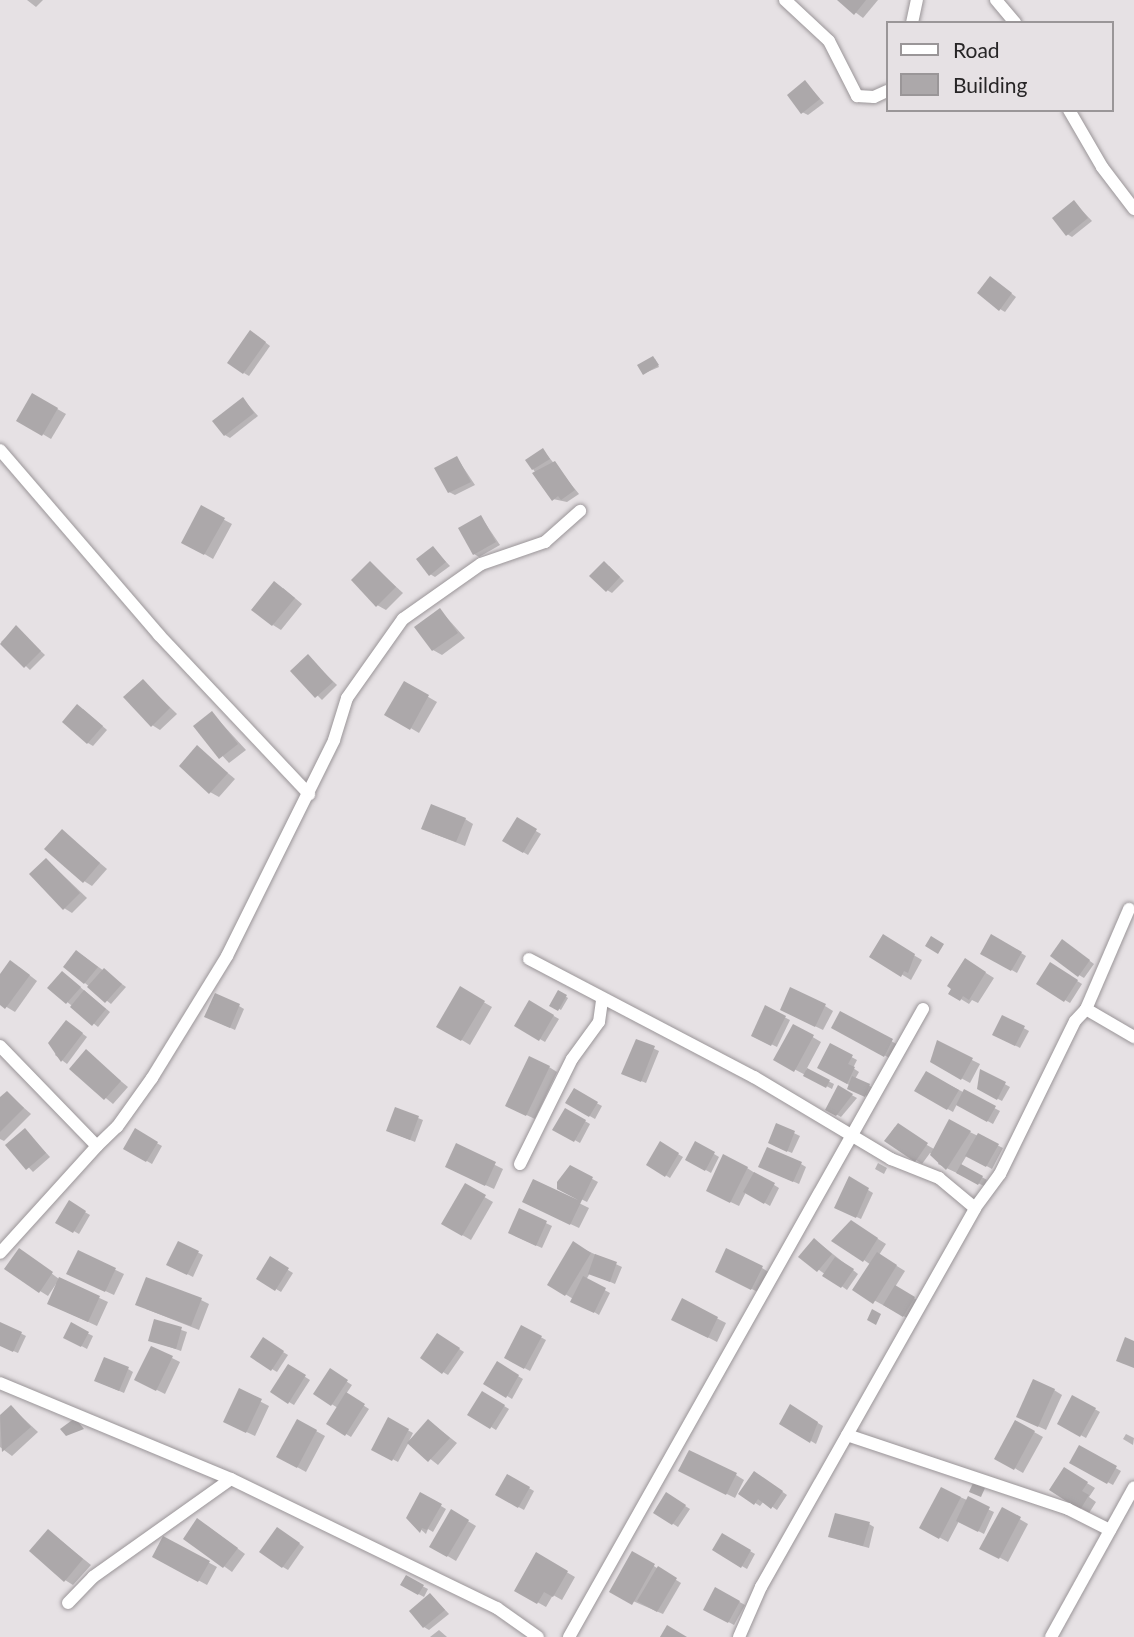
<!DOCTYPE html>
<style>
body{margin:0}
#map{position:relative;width:1134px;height:1637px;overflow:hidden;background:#e6e1e4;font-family:Lato,sans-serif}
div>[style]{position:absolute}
.shadow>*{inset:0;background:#0003}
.building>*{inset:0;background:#aca8aa}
.roads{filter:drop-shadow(0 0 2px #9a9598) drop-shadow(0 0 2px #9a9598)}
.street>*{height:12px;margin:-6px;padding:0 6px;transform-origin:6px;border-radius:6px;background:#fff}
span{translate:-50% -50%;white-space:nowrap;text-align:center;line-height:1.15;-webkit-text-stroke:7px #e6e1e4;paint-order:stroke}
.legend{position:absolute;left:886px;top:21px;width:228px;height:91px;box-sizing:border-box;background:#e6e1e4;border:2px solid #9a9698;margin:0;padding:9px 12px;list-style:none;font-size:21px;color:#272526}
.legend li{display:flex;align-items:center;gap:14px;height:35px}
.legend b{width:35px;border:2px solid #9a9698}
</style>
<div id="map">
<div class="shadow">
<i style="clip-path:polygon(27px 0,43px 0,36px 7px)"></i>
<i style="clip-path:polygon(839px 0,878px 0,863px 18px)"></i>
<i style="clip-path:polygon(805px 82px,824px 103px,808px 115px,802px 112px)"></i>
<i style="clip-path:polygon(1074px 202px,1092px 221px,1072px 237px,1067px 234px)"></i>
<i style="clip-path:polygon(995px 281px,1016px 297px,1005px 312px,1000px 309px)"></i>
<i style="clip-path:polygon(256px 335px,270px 346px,249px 376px,244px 373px)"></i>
<i style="clip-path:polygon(655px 359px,659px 367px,645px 373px)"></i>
<i style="clip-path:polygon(33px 395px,66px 414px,51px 439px,19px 420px)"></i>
<i style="clip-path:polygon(243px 399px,258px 416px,230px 438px,225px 435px)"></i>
<i style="clip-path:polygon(543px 450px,579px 494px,567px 502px,553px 499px,533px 469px)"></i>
<i style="clip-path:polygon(457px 458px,475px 485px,455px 495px,449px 492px)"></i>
<i style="clip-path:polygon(202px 508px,232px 524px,213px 559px,184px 542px)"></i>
<i style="clip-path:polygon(481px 517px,500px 545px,479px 557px,474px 554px)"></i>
<i style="clip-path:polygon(433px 548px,450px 566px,435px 577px,430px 574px)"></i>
<i style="clip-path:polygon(370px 563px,403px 593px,386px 610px,377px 605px)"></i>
<i style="clip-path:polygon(609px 566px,624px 581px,612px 593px,607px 590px)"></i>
<i style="clip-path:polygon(283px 588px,302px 604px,281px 630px,273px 625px)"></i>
<i style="clip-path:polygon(440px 610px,465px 638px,442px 655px,433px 650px)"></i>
<i style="clip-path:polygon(16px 628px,45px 655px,30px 670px,1px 642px)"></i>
<i style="clip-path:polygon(308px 657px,337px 685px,322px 700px,293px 671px)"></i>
<i style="clip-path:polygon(143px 681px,177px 714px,160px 730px,152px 725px)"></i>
<i style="clip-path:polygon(404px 683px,437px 702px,419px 733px,387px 714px)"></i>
<i style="clip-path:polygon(83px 709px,107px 730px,93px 746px,88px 743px)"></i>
<i style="clip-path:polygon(212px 713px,246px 750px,229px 763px,195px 726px)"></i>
<i style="clip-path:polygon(198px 748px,235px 779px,219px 797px,210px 792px)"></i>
<i style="clip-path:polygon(465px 819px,473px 824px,465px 846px,432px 833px)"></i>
<i style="clip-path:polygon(517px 820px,541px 834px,528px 855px,505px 841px)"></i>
<i style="clip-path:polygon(62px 831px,107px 869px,92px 886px,84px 881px)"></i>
<i style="clip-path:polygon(47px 860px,87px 898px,72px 913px,64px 908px)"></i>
<i style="clip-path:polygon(992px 936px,1026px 956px,1017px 973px,982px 953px)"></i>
<i style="clip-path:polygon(883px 937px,922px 960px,911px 980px,871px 956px)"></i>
<i style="clip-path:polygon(1067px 944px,1094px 964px,1084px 978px,1079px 975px)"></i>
<i style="clip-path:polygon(82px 955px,126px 987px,111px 1004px,65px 967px)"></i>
<i style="clip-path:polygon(965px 960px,994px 978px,978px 1003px,972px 1000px,969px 1004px,951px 993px)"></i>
<i style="clip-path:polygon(1050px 964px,1082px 984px,1070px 1003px,1038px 984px)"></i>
<i style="clip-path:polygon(19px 967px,37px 981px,15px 1012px,0 1003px,0 977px)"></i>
<i style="clip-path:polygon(67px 976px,110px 1012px,98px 1027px,50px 988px)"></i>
<i style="clip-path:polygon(461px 989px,492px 1007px,470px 1045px,439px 1026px)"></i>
<i style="clip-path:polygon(558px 992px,568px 998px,561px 1010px,552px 1005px)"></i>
<i style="clip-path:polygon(530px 1002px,559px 1019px,545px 1042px,516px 1025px)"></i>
<i style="clip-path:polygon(239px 1006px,244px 1009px,235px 1030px,211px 1019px)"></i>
<i style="clip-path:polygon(825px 1006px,833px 1011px,823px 1030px,790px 1014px)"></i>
<i style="clip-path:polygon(766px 1008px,790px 1020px,777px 1047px,753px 1035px)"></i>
<i style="clip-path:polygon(841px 1013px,900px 1046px,893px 1060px,833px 1027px)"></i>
<i style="clip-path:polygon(1003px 1017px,1029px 1031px,1020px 1048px,994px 1034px)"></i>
<i style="clip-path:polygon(71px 1025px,87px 1037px,67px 1064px,55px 1055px)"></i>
<i style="clip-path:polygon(794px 1026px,821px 1042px,806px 1070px,834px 1084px,832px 1089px,775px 1059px)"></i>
<i style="clip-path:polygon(637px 1041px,659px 1051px,646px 1083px,629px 1076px)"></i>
<i style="clip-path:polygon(831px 1046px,857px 1060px,853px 1068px,859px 1072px,855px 1079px,874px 1088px,870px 1098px,820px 1067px)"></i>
<i style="clip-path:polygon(86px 1052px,128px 1087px,113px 1104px,71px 1069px)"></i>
<i style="clip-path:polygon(972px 1060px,980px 1064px,970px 1083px,932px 1062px)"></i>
<i style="clip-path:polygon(549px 1067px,557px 1072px,535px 1119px,516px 1110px)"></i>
<i style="clip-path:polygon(981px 1071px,1010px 1087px,1002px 1101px,979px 1089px)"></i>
<i style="clip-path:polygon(926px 1073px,1000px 1111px,993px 1124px,957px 1104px,953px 1112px,916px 1091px)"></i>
<i style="clip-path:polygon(839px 1088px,857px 1098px,841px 1117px,827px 1109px)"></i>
<i style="clip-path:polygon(574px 1091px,602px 1106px,595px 1119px,567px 1103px)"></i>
<i style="clip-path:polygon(7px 1093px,31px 1114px,4px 1141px,0 1139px,0 1100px)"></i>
<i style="clip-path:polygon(566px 1110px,590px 1124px,580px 1143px,555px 1129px)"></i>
<i style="clip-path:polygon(418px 1118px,423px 1120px,415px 1142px,393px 1133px)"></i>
<i style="clip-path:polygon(949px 1122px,1003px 1148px,992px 1169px,967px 1155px,961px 1165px,987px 1180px,984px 1186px,938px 1164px,940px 1159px,930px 1153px,922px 1164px,886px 1140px,895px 1127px,934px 1149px)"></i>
<i style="clip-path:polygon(777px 1125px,800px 1136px,792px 1153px,775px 1146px)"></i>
<i style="clip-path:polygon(25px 1130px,50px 1157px,33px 1172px,8px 1145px)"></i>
<i style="clip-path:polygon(135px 1131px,162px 1146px,152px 1164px,125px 1148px)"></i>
<i style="clip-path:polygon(696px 1143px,719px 1157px,711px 1173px,687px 1159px)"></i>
<i style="clip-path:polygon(661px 1144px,683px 1157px,670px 1178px,648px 1164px)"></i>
<i style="clip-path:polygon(457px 1146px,503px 1169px,494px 1189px,455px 1171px)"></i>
<i style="clip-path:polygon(878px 1163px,887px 1168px,884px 1174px,875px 1169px)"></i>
<i style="clip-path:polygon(801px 1164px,806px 1167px,799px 1184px,765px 1169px)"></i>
<i style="clip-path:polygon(570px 1167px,598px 1182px,587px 1202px,559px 1188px)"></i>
<i style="clip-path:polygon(747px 1168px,779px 1188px,770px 1206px,746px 1192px,739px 1206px,716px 1195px)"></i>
<i style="clip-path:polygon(850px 1179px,873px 1193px,861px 1219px,842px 1210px)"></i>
<i style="clip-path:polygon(534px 1181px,589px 1208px,579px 1228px,532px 1206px)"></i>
<i style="clip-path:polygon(465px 1186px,493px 1202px,471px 1240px,443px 1224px)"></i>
<i style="clip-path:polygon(69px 1203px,90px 1215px,79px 1234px,58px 1222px)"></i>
<i style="clip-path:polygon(520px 1211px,552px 1226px,542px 1248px,515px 1236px)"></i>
<i style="clip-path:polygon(859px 1227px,886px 1244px,879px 1255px,905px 1271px,895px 1287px,919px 1301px,909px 1319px,855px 1290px,871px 1265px,864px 1260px)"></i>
<i style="clip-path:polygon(179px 1243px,203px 1255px,193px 1277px,168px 1264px)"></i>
<i style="clip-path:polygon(819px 1243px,858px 1274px,847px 1290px,801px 1257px)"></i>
<i style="clip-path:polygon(573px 1244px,622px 1267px,615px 1284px,590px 1273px,586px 1280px,610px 1293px,599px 1315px,549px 1284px)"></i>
<i style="clip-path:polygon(78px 1252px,124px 1274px,114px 1295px,77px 1278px)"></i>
<i style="clip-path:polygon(27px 1255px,59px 1279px,108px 1302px,97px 1326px,58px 1308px,56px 1284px,48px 1296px,40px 1291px)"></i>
<i style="clip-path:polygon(270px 1259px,293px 1273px,281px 1292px,258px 1278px)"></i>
<i style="clip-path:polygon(762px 1268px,770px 1273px,760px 1293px,725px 1276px)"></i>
<i style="clip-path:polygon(201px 1300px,209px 1304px,199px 1330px,146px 1309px)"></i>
<i style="clip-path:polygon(683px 1301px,726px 1323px,717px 1342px,682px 1324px)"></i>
<i style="clip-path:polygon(156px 1321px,187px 1332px,181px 1351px,150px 1340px)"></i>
<i style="clip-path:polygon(0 1323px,26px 1336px,18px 1353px,0 1345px)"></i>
<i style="clip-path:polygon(71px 1325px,93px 1336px,87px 1349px,65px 1337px)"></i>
<i style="clip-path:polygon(522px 1327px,546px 1340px,530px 1371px,506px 1358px)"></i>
<i style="clip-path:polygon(442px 1338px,464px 1352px,448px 1375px,443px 1372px)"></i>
<i style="clip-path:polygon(263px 1340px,288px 1355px,277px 1372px,252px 1357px)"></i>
<i style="clip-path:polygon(172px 1358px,180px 1362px,165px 1394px,145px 1384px)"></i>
<i style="clip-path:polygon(497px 1364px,523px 1379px,512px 1399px,486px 1383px)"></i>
<i style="clip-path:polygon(288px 1366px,310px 1380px,294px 1405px,272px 1392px)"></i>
<i style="clip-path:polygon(128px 1369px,133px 1372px,124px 1393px,101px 1383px)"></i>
<i style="clip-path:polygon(330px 1371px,352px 1385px,346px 1394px,369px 1409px,351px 1437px,328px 1423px,338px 1408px,315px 1394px)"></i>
<i style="clip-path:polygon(1054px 1390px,1062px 1395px,1046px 1430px,1027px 1421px)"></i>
<i style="clip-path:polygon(240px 1391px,269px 1406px,255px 1436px,234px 1426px)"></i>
<i style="clip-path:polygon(483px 1393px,509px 1409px,496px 1430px,470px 1414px)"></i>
<i style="clip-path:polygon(1073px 1397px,1100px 1412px,1086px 1438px,1059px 1423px)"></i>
<i style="clip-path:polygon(11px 1407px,38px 1432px,12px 1456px,0 1447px,0 1417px)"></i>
<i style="clip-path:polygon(791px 1407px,823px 1426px,816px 1444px,781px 1423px)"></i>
<i style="clip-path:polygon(389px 1420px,413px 1433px,409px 1441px,429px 1421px,457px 1443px,438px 1465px,409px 1442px,398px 1462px,374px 1449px)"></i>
<i style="clip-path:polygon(298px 1421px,325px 1436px,306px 1472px,279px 1457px)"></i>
<i style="clip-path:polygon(1016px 1422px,1043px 1437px,1023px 1473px,997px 1458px)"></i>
<i style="clip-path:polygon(1126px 1434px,1134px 1438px,1133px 1445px,1123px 1439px)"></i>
<i style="clip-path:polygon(1079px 1448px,1121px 1471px,1113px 1485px,1071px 1462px)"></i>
<i style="clip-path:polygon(1064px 1469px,1095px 1488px,1089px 1497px,1096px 1502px,1089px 1513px,1081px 1508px)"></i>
<i style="clip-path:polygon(689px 1475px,736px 1475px,744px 1480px,735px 1498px)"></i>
<i style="clip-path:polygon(508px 1476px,534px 1491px,524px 1510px,497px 1495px)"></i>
<i style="clip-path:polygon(760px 1476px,787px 1495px,777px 1510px,764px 1501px,760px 1506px,741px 1494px)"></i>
<i style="clip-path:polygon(942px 1489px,994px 1512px,984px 1534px,959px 1521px,948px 1542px,922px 1528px)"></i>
<i style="clip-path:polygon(421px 1494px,446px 1509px,433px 1532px,428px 1529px,426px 1534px,408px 1518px)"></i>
<i style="clip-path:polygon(666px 1494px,690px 1509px,678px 1527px,655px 1512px)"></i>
<i style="clip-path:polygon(1002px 1509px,1028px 1524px,1008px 1562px,982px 1548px)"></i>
<i style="clip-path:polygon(451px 1511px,476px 1526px,456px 1561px,431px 1546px)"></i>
<i style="clip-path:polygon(869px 1524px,874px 1527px,869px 1548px,836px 1539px)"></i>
<i style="clip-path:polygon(206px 1525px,245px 1554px,232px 1572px,185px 1538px)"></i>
<i style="clip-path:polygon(49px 1531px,91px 1565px,73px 1585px,65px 1580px)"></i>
<i style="clip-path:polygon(283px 1532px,304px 1547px,288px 1570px,283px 1567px)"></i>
<i style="clip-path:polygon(723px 1535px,755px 1554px,747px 1569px,714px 1550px)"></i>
<i style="clip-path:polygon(164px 1538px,217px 1567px,207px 1585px,154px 1556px)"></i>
<i style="clip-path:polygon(633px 1553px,681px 1583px,663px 1614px,612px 1592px)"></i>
<i style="clip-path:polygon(537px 1555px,575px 1577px,562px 1600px,553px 1595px,546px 1607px,516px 1590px)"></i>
<i style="clip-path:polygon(406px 1578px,428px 1589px,424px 1597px,402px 1585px)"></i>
<i style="clip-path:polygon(716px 1589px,745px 1605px,734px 1625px,705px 1609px)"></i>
<i style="clip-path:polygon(431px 1595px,449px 1614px,429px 1630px,424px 1627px)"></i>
<i style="clip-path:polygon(439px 1630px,447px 1637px,430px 1637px)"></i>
</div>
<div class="building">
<i style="clip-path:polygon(837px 0,866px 0,854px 15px)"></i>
<i style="clip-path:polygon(805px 80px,820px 99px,801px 114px,787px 95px)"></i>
<i style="clip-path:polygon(1074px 200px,1088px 218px,1066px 236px,1052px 218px)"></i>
<i style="clip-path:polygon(990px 276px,1012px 293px,999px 311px,977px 293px)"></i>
<i style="clip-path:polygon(250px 330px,266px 342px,243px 374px,227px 363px)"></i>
<i style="clip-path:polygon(653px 356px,659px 365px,643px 375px,637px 365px)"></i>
<i style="clip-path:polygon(32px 393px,58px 408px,42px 436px,16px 421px)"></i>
<i style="clip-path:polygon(243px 397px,254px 413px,224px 436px,212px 421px)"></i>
<i style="clip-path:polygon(543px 448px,550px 459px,532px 470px,525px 460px)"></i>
<i style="clip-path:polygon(457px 456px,471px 482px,448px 493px,434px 468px)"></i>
<i style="clip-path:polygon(555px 461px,575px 490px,561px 500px,558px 496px,552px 501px,532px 473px)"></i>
<i style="clip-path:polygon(201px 505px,225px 518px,204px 555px,181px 543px)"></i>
<i style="clip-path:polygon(481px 515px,496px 542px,473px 555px,458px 528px)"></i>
<i style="clip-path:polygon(433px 546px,446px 562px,429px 576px,416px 559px)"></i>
<i style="clip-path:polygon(370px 561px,396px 587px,376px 607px,351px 580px)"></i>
<i style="clip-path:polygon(604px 561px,620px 577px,606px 592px,589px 576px)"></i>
<i style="clip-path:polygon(274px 581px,295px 598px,272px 626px,251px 610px)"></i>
<i style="clip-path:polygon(440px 608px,458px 633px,432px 651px,414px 627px)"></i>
<i style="clip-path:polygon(16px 625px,41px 651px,24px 668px,0 644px)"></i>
<i style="clip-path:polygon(308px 654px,333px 682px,315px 698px,290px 671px)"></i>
<i style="clip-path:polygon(143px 679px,170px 708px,151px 727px,123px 697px)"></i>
<i style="clip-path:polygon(404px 681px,429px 695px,410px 730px,384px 715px)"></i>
<i style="clip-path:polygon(77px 704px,103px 726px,87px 744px,62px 722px)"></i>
<i style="clip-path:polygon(212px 711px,238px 744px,219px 759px,193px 726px)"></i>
<i style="clip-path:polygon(197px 745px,228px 773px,209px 794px,179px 766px)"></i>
<i style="clip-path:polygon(431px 804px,466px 818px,456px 842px,421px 829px)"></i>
<i style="clip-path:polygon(517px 817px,537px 829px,523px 853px,502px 841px)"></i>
<i style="clip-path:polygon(62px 829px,100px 863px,83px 883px,44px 849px)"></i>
<i style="clip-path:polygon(46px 858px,80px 893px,63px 910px,29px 874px)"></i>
<i style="clip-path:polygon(883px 934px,915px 954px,908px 973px,904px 971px,901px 977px,869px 957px)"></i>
<i style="clip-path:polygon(991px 934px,1022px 952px,1011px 971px,980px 954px)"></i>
<i style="clip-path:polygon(931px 936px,944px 944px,938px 954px,925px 946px)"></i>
<i style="clip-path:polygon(1062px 939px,1090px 960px,1078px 977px,1050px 956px)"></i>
<i style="clip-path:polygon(76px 950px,98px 967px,84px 984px,63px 967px)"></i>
<i style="clip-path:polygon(965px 958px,986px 972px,969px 1000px,963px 996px,960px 1001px,948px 994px,951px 989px,947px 986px)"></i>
<i style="clip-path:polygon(10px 960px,30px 975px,5px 1009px,0 1005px,0 974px)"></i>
<i style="clip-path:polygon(1050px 962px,1078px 980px,1064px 1002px,1036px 984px)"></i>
<i style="clip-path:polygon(104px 968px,122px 984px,105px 1003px,87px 987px)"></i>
<i style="clip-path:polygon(62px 971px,81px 987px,66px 1004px,47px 988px)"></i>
<i style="clip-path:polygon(460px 986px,485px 1001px,461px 1041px,436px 1027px)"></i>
<i style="clip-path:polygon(790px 987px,826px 1004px,815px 1027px,780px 1010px)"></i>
<i style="clip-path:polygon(84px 990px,106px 1009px,92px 1026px,70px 1007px)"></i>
<i style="clip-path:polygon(558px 990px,567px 995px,558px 1011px,549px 1006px)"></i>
<i style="clip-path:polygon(215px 993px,240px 1004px,230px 1028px,204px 1017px)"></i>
<i style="clip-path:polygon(529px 1000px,554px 1015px,539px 1041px,514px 1026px)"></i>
<i style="clip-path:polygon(765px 1005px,786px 1016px,771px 1046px,751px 1036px)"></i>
<i style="clip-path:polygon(840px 1011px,893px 1039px,884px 1057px,831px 1028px)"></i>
<i style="clip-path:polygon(1002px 1015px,1025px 1026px,1015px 1046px,992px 1035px)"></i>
<i style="clip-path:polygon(66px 1020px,83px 1033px,61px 1062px,48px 1043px)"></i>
<i style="clip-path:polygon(793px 1024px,814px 1035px,794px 1072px,773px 1060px)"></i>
<i style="clip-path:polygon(636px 1039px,655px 1046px,641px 1082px,621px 1074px)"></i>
<i style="clip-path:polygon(937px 1040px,973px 1058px,961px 1080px,930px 1062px)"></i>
<i style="clip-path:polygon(830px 1043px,853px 1055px,848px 1064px,855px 1067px,847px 1084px,817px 1068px)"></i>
<i style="clip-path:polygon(86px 1049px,121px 1081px,104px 1100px,69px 1069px)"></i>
<i style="clip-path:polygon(529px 1056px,550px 1066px,526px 1116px,505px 1106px)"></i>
<i style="clip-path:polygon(807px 1068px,830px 1080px,826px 1088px,803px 1076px)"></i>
<i style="clip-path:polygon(980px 1069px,1006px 1082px,997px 1100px,977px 1089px)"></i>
<i style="clip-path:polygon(926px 1071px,959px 1090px,947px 1110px,914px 1091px)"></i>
<i style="clip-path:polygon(852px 1076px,870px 1084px,865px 1097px,847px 1089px)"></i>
<i style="clip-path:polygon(838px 1085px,853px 1094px,836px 1116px,825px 1110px)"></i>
<i style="clip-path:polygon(574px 1088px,598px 1102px,589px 1117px,565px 1103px)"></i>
<i style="clip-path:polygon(964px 1089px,996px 1106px,987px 1122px,956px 1105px)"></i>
<i style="clip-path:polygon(7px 1091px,24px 1108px,0 1132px,0 1097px)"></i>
<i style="clip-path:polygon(395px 1107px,419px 1116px,410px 1140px,386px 1131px)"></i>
<i style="clip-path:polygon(565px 1108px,586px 1120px,574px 1142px,552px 1130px)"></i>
<i style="clip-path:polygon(949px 1119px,971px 1131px,946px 1170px,930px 1155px)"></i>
<i style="clip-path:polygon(776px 1123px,795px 1131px,787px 1152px,768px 1143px)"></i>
<i style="clip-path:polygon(898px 1123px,928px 1143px,915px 1162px,884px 1141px)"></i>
<i style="clip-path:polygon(25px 1128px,46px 1153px,26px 1170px,5px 1145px)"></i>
<i style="clip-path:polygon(135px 1128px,158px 1142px,146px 1162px,123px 1149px)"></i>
<i style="clip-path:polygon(978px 1133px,999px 1144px,986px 1167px,965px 1156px)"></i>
<i style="clip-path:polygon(660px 1141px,679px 1153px,665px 1177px,646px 1165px)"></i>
<i style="clip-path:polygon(695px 1141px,715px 1152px,705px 1171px,685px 1160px)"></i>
<i style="clip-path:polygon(456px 1143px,496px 1162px,485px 1186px,445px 1167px)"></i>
<i style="clip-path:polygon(767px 1147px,802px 1162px,793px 1182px,758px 1167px)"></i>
<i style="clip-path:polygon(723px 1154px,748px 1167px,730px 1203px,706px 1191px)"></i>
<i style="clip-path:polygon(961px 1164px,983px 1176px,978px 1185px,956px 1173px)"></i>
<i style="clip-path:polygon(570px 1165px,593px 1177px,570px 1225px,522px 1202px,533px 1179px,578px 1200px,557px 1189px,557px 1182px)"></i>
<i style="clip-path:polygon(754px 1172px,775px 1183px,764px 1204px,743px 1192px)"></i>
<i style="clip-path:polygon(849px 1176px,869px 1188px,856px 1218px,834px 1208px)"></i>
<i style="clip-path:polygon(465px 1183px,486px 1195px,462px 1236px,441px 1224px)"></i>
<i style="clip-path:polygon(69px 1200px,86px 1211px,73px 1233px,55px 1223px)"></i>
<i style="clip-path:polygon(519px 1208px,547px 1221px,536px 1246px,508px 1233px)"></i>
<i style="clip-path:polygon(851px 1220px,878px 1238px,863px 1262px,831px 1241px)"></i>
<i style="clip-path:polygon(814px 1238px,832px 1254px,817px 1272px,798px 1257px)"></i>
<i style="clip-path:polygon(178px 1241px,199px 1251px,187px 1275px,166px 1265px)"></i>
<i style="clip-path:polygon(573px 1241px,591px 1253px,565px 1296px,547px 1285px)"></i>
<i style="clip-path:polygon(19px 1248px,53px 1272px,39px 1293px,4px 1269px)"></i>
<i style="clip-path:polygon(726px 1248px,763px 1266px,751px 1290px,715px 1272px)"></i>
<i style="clip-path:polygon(78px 1250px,116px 1268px,105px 1292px,66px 1274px)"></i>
<i style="clip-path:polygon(877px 1252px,897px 1265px,873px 1304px,852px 1290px)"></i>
<i style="clip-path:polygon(595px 1254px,617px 1262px,610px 1282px,588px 1274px)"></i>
<i style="clip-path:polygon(270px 1256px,289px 1268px,275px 1291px,256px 1279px)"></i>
<i style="clip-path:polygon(835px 1257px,854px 1269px,841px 1288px,822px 1276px)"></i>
<i style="clip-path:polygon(583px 1276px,606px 1288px,594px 1313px,570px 1302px)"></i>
<i style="clip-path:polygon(59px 1277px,100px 1296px,88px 1322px,47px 1304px)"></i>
<i style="clip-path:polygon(146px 1277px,202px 1298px,191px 1326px,135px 1305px)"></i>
<i style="clip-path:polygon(895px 1285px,915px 1297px,903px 1317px,883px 1305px)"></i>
<i style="clip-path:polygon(682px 1298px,718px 1317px,708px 1338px,671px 1320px)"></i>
<i style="clip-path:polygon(872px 1309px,881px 1314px,876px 1325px,867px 1320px)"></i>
<i style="clip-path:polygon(154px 1319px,182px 1327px,176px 1349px,148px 1341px)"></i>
<i style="clip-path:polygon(0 1322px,22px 1332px,13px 1352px,0 1346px)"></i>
<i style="clip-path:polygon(71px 1322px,89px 1332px,81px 1347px,63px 1338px)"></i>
<i style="clip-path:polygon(521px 1325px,542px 1336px,524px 1369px,504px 1358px)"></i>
<i style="clip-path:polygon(437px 1333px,460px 1348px,442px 1374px,420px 1358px)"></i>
<i style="clip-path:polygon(263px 1337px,284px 1351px,271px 1371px,250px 1357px)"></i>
<i style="clip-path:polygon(1125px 1337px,1134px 1341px,1134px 1368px,1116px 1361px)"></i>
<i style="clip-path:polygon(151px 1346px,173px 1356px,156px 1391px,134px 1380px)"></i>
<i style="clip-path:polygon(104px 1357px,129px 1367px,119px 1391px,94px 1381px)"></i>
<i style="clip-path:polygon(497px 1361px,519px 1375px,506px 1398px,483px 1384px)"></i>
<i style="clip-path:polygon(288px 1364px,306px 1375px,288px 1404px,270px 1392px)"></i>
<i style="clip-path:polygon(330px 1368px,348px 1380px,331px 1406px,313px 1394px)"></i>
<i style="clip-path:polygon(1033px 1379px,1055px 1389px,1038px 1427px,1016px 1417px)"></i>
<i style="clip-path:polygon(239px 1388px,262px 1399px,246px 1433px,223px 1422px)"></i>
<i style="clip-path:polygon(482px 1391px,505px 1405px,490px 1429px,467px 1415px)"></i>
<i style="clip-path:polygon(346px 1392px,365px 1404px,345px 1436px,326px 1424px)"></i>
<i style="clip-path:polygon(1072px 1395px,1096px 1408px,1080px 1437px,1057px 1424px)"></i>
<i style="clip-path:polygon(790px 1404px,818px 1422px,810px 1443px,779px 1424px)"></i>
<i style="clip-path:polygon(11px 1405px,31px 1427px,2px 1452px,0 1415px)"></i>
<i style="clip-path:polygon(388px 1417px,409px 1429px,392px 1461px,371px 1450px)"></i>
<i style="clip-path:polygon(75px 1418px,84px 1429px,66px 1436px,60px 1429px)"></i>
<i style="clip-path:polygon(297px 1419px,317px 1430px,297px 1468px,276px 1457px)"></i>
<i style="clip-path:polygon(428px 1419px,450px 1438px,428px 1462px,407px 1443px)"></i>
<i style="clip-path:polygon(1015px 1420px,1035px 1431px,1014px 1470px,994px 1459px)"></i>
<i style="clip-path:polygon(1079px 1445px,1117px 1466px,1107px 1484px,1069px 1463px)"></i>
<i style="clip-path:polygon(689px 1450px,737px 1473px,726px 1495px,678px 1471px)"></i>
<i style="clip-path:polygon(1064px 1467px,1088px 1482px,1082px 1491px,1089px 1495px,1080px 1510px,1049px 1490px)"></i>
<i style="clip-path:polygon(754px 1471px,783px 1491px,771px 1509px,758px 1499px,754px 1505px,738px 1494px)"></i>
<i style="clip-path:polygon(507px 1474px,530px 1487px,518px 1508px,495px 1495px)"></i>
<i style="clip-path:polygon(973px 1483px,985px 1488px,981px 1497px,969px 1492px)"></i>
<i style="clip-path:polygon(941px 1487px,961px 1497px,939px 1539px,919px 1528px)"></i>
<i style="clip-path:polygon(420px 1492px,442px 1504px,427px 1530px,422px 1528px,420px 1533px,406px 1518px)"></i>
<i style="clip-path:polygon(666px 1492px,686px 1505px,672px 1525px,653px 1513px)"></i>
<i style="clip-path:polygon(968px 1496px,990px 1507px,978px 1532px,956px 1521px)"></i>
<i style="clip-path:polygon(1002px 1507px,1021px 1517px,999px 1559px,979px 1549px)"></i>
<i style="clip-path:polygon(451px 1509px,469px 1520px,447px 1557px,429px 1547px)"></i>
<i style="clip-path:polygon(835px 1513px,870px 1522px,863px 1546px,828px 1537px)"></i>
<i style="clip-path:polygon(197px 1518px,238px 1548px,223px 1568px,183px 1539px)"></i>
<i style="clip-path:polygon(277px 1527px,300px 1543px,282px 1568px,259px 1552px)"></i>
<i style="clip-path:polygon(48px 1529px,83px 1559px,64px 1582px,29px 1551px)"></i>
<i style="clip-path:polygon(722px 1533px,751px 1550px,741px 1568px,712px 1550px)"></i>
<i style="clip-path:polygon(163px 1536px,210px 1561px,198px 1582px,152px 1557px)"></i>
<i style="clip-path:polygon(632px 1551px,655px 1564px,632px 1605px,609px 1592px)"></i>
<i style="clip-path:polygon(536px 1552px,568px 1571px,553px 1597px,544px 1592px,537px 1604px,514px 1591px)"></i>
<i style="clip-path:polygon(658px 1566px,677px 1578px,657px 1612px,637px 1601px)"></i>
<i style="clip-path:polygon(406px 1575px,424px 1585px,418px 1595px,400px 1585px)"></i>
<i style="clip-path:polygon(715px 1587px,740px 1601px,728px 1623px,703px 1610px)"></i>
<i style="clip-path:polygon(430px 1593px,445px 1610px,423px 1628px,409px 1611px)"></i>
<i style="clip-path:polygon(667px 1625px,687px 1637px,660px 1637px)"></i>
</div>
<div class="roads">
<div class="street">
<i style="left:785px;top:0;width:60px;rotate:43deg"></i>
<i style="left:829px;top:41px;width:62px;rotate:63deg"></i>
<i style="left:857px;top:96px;width:17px;rotate:3deg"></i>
<i style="left:874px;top:97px;width:14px;rotate:-25deg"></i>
<i style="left:996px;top:0;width:30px;rotate:50deg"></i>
<i style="left:912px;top:23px;width:24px;rotate:-78deg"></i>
<i style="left:1069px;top:110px;width:66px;rotate:59.9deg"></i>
<i style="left:1102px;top:167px;width:53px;rotate:52.7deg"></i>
<i style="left:0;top:450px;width:244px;rotate:49.3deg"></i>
<i style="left:159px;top:635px;width:219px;rotate:46.7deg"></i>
<i style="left:529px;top:959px;width:254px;rotate:27.7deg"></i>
<i style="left:754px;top:1077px;width:160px;rotate:30.9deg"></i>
<i style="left:891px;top:1159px;width:52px;rotate:21.6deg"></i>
<i style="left:939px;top:1178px;width:47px;rotate:39.8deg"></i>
<i style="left:1086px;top:1009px;width:56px;rotate:30.3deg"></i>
<i style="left:0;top:1046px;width:139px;rotate:45.9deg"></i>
<i style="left:97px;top:1146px;width:144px;rotate:132.2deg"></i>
<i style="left:97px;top:1146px;width:28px;rotate:-44deg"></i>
<i style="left:117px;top:1127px;width:60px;rotate:-54.5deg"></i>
<i style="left:152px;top:1078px;width:143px;rotate:-58.4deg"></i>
<i style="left:227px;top:956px;width:241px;rotate:-63.6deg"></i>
<i style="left:334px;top:740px;width:44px;rotate:-72.8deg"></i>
<i style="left:347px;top:698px;width:97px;rotate:-54.7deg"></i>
<i style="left:403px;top:619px;width:95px;rotate:-35.2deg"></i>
<i style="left:481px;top:564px;width:68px;rotate:-19deg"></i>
<i style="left:545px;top:542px;width:47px;rotate:-41.5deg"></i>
<i style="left:520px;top:1164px;width:117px;rotate:-63.7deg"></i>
<i style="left:572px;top:1059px;width:46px;rotate:-53.9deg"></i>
<i style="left:599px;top:1022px;width:22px;rotate:-82deg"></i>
<i style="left:0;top:1383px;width:250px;rotate:22.6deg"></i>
<i style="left:231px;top:1479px;width:296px;rotate:25.9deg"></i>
<i style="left:497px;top:1608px;width:50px;rotate:35.3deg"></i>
<i style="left:847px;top:1435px;width:233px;rotate:18.5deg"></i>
<i style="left:1068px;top:1509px;width:47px;rotate:26.6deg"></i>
<i style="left:68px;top:1603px;width:36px;rotate:-46deg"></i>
<i style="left:93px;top:1577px;width:169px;rotate:-35.4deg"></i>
<i style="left:569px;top:1637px;width:721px;rotate:-60.59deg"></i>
<i style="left:739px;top:1637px;width:55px;rotate:-66.3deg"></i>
<i style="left:761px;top:1587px;width:435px;rotate:-60.5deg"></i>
<i style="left:975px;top:1208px;width:42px;rotate:-53.7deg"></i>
<i style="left:1000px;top:1174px;width:170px;rotate:-63.9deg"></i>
<i style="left:1075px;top:1021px;width:16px;rotate:-47deg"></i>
<i style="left:1086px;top:1009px;width:109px;rotate:-66.7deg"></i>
<i style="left:1051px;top:1637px;width:171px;rotate:-61deg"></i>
</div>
</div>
<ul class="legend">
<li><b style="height:9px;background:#fff"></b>Road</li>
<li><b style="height:19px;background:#aca8aa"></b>Building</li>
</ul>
</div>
